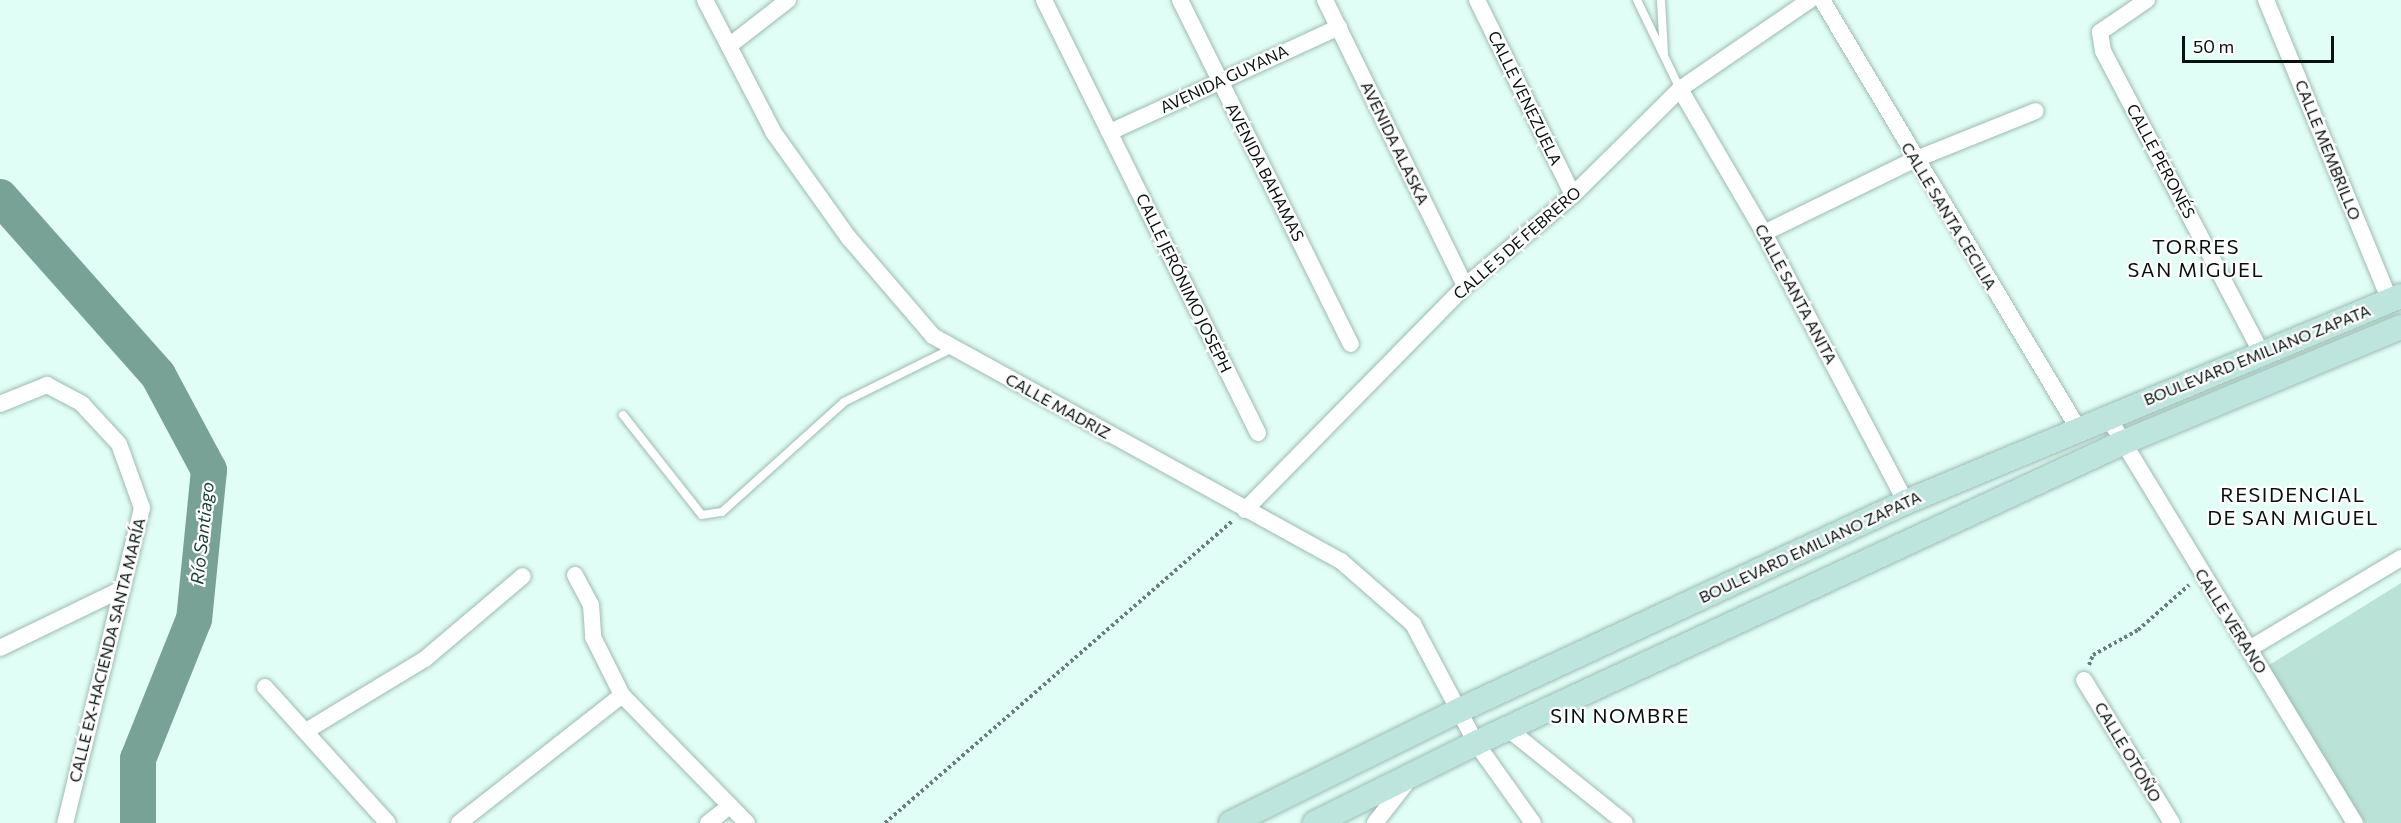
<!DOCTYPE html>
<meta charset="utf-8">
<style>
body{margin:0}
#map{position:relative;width:2401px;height:823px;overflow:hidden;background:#e0fef5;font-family:Commissioner,sans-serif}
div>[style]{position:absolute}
.green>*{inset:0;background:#bbe2d6}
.river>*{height:36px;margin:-18px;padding:0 18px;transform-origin:18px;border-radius:18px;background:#78a296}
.path>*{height:4px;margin-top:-2px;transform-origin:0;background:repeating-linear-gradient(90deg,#6a7e78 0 3px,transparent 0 6px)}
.roads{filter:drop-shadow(0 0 2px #9dbbb2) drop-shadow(0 0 2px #9dbbb2)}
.lane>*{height:8px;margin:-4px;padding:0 4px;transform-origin:4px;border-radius:4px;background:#fff}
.street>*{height:16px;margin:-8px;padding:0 8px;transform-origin:8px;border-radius:8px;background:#fff}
.secondary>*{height:24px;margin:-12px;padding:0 12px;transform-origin:12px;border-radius:12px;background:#bee5dd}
span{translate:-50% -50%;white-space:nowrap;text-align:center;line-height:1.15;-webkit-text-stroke:4.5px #fff;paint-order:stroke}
.street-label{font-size:16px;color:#06110e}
.water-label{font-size:18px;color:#153c33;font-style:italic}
.quarter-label{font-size:20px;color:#06110e;letter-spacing:1.5px}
.scale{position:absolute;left:2182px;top:36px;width:152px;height:27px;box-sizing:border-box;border:3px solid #06110e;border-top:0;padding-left:8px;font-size:18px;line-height:21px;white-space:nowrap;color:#06110e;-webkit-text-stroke:4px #fff;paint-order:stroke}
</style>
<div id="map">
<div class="green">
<i style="clip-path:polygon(2401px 583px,2401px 823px,2365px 823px,2266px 667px)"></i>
</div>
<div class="river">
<i style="left:0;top:197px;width:238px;rotate:48.4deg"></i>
<i style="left:158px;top:375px;width:108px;rotate:61.8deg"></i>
<i style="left:209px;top:470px;width:150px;rotate:95.7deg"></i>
<i style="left:194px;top:619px;width:151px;rotate:111.8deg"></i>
<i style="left:138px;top:759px;width:64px;rotate:90deg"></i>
</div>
<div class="path">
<i style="left:2089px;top:665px;width:11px;rotate:-68deg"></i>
<i style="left:2093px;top:655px;width:51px;rotate:-29.1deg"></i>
<i style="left:2138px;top:630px;width:68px;rotate:-41.4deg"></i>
<i style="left:885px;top:823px;width:461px;rotate:-41deg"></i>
</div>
<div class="roads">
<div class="lane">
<i style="left:1637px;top:0;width:99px;rotate:64.2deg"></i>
<i style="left:1661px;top:0;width:53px;rotate:86.8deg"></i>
<i style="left:623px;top:415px;width:127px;rotate:51.7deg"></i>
<i style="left:702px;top:515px;width:20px;rotate:-9deg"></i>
<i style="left:722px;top:512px;width:164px;rotate:-42deg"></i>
<i style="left:844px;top:402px;width:122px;rotate:-26.4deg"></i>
</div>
<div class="street">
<i style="left:705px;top:0;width:150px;rotate:62.6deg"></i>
<i style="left:774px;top:133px;width:129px;rotate:54.5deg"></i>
<i style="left:849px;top:238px;width:129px;rotate:49.4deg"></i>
<i style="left:933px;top:336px;width:466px;rotate:28.9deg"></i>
<i style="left:1341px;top:561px;width:96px;rotate:41.2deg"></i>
<i style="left:1413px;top:624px;width:135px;rotate:62.1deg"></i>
<i style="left:1476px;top:743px;width:98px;rotate:54.5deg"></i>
<i style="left:1044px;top:0;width:483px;rotate:63.7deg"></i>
<i style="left:1180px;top:0;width:384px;rotate:63.6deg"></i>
<i style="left:1325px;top:0;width:318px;rotate:63.9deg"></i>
<i style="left:1477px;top:0;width:217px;rotate:63.8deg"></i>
<i style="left:1822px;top:0;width:501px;rotate:59.13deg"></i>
<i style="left:2147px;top:0;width:57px;rotate:145.8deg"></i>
<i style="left:2100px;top:32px;width:19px;rotate:81deg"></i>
<i style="left:2103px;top:51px;width:340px;rotate:62.3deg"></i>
<i style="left:2266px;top:0;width:326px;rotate:67.6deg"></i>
<i style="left:729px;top:46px;width:75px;rotate:-37.9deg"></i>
<i style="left:1680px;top:89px;width:167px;rotate:59.7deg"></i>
<i style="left:1764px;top:233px;width:304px;rotate:62.2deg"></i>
<i style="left:1110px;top:132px;width:252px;rotate:-24.6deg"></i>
<i style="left:1764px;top:233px;width:167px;rotate:-26deg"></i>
<i style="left:1914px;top:160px;width:131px;rotate:-21.9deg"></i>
<i style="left:0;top:404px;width:51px;rotate:-22deg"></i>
<i style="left:47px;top:385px;width:40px;rotate:28deg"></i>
<i style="left:82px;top:404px;width:54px;rotate:47.2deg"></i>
<i style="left:119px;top:444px;width:68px;rotate:70.2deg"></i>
<i style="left:142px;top:508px;width:324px;rotate:103.7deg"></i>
<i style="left:2108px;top:417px;width:475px;rotate:58.7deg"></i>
<i style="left:1245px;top:510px;width:314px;rotate:-45.5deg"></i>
<i style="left:1465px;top:286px;width:141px;rotate:-40.1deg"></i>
<i style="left:1573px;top:195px;width:151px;rotate:-44.7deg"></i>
<i style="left:1680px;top:89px;width:158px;rotate:-34.4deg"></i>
<i style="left:575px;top:575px;width:34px;rotate:62deg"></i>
<i style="left:591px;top:605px;width:32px;rotate:86deg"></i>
<i style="left:593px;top:637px;width:65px;rotate:63.4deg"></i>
<i style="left:622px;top:695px;width:179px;rotate:45.7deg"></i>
<i style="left:0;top:648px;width:136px;rotate:-25.8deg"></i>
<i style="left:2249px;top:649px;width:177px;rotate:-30.9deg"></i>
<i style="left:2084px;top:680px;width:168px;rotate:58.4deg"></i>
<i style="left:265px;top:687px;width:183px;rotate:47.9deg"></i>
<i style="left:1507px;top:728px;width:151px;rotate:38.8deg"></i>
<i style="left:306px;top:731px;width:139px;rotate:-31.2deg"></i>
<i style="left:425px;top:659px;width:128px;rotate:-40.3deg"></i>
<i style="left:459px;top:823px;width:207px;rotate:-38.1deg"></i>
<i style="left:708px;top:823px;width:28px;rotate:-38deg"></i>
<i style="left:1375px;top:823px;width:57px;rotate:-52.1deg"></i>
</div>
<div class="secondary">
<i style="left:1231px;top:823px;width:255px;rotate:-26.3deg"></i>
<i style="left:1460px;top:710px;width:492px;rotate:-25deg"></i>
<i style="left:1906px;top:502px;width:536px;rotate:-22.6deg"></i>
<i style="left:1315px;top:823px;width:180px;rotate:-26.4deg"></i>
<i style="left:1476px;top:743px;width:712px;rotate:-24.91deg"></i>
<i style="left:2122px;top:443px;width:302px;rotate:-22.6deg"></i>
</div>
</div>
<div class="street-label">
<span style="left:1224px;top:79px;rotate:-25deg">AVENIDA GUYANA</span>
<span style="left:1525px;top:98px;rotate:64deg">CALLE VENEZUELA</span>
<span style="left:1395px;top:143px;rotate:64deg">AVENIDA ALASKA</span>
<span style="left:2328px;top:150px;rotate:68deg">CALLE MEMBRILLO</span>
<span style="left:2161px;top:161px;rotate:62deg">CALLE PERONÉS</span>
<span style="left:1265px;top:172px;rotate:63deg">AVENIDA BAHAMAS</span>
<span style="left:1949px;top:216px;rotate:59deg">CALLE SANTA CECILIA</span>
<span style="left:1517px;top:243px;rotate:-41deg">CALLE 5 DE FEBRERO</span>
<span style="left:1184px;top:283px;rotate:64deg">CALLE JERÓNIMO JOSEPH</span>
<span style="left:1796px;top:294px;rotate:62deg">CALLE SANTA ANITA</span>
<span style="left:2257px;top:355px;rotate:-22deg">BOULEVARD EMILIANO ZAPATA</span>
<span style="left:1058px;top:406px;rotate:29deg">CALLE MADRIZ</span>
<span style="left:1810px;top:547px;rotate:-25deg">BOULEVARD EMILIANO ZAPATA</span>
<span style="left:2231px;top:621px;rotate:58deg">CALLE VERANO</span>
<span style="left:107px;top:650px;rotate:-76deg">CALLE EX-HACIENDA SANTA MARÍA</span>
<span style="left:2128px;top:752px;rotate:59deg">CALLE OTOÑO</span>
</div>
<div class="water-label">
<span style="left:202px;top:533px;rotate:-84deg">Río Santiago</span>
</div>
<div class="quarter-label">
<span style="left:2196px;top:258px">TORRES<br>SAN MIGUEL</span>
<span style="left:2293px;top:506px">RESIDENCIAL<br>DE SAN MIGUEL</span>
<span style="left:1620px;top:715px">SIN NOMBRE</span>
</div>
<div class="scale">50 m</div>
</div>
